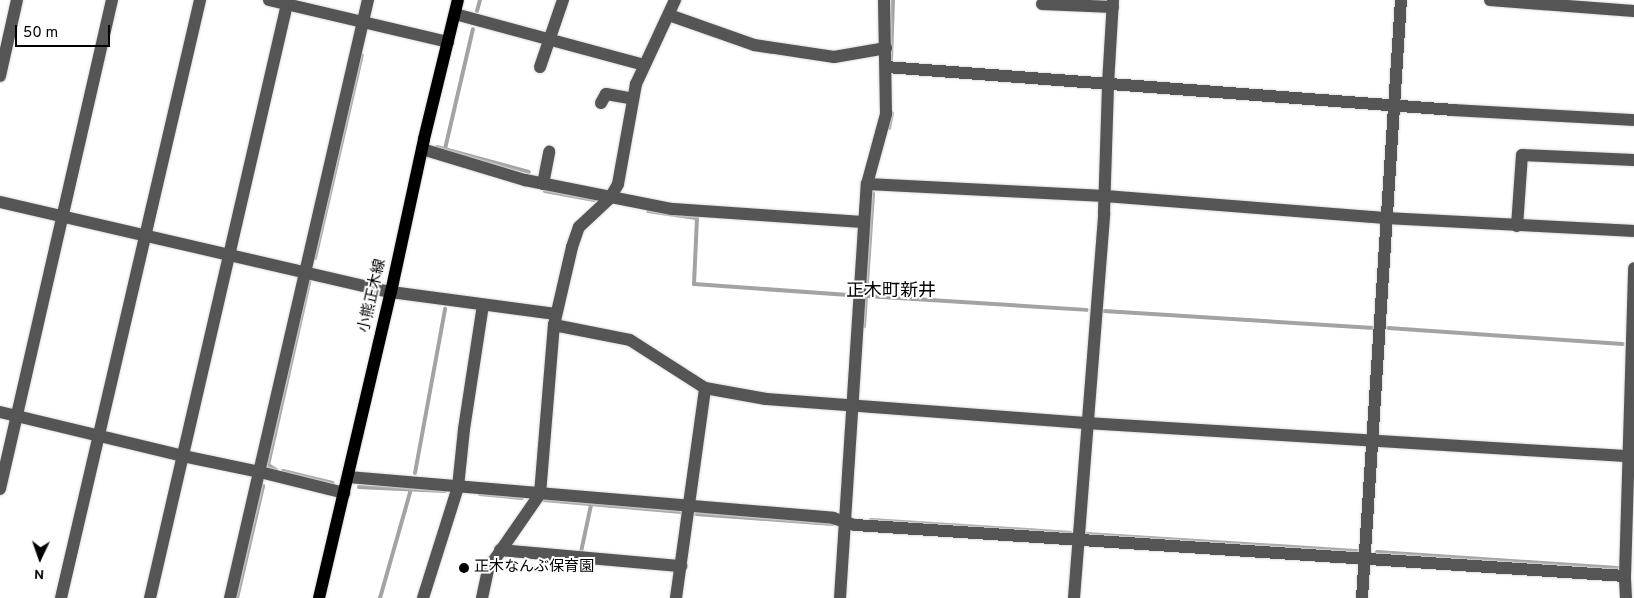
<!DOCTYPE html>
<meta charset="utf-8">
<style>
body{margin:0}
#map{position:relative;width:1634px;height:598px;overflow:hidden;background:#fff;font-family:Overpass,"Noto Sans JP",sans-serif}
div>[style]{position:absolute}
.stream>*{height:4px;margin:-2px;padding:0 2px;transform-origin:2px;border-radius:2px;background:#a3a3a3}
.roads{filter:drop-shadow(0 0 1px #dbdbdb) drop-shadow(0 0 1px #dbdbdb)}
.minor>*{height:12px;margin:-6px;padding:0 6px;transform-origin:6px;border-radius:6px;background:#555}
.major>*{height:12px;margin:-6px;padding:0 6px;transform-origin:6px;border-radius:6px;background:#000}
.dots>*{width:14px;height:14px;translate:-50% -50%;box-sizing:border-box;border:2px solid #fff;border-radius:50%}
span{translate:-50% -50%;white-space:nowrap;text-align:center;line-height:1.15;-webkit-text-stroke:4px #fff;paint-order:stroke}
.street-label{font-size:15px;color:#000}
.poi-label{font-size:15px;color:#000}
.left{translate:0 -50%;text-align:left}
.quarter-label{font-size:18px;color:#000}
.north{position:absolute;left:15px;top:533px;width:50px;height:50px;-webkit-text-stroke:4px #fff;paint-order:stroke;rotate:183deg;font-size:14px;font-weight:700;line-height:20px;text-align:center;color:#000}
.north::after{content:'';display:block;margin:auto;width:18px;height:22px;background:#000;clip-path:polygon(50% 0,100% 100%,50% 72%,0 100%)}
.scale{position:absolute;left:15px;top:25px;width:95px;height:22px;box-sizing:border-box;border:2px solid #000;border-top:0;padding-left:6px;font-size:15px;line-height:18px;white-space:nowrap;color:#000;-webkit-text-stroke:4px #fff;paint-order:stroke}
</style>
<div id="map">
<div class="stream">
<i style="left:477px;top:11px;width:11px;rotate:-75deg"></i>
<i style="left:891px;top:60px;width:60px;rotate:-88.1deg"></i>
<i style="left:889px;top:128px;width:15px;rotate:-79deg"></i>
<i style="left:437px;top:147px;width:95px;rotate:15.2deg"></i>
<i style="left:445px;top:149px;width:123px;rotate:-76.9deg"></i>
<i style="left:545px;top:191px;width:50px;rotate:10.4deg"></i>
<i style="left:648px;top:211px;width:49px;rotate:8.1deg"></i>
<i style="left:697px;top:218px;width:66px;rotate:92.6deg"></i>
<i style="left:694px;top:284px;width:155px;rotate:4.1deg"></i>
<i style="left:315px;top:258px;width:208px;rotate:-77deg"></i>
<i style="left:866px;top:296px;width:221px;rotate:3.6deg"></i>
<i style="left:1104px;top:311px;width:270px;rotate:3.6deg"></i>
<i style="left:864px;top:326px;width:133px;rotate:-86.1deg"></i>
<i style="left:1388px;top:328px;width:235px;rotate:3.9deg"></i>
<i style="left:276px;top:470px;width:9px;rotate:-148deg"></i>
<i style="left:268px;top:465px;width:191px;rotate:-77.3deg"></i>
<i style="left:283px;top:471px;width:51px;rotate:13.5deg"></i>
<i style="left:415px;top:473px;width:167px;rotate:-79.6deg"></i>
<i style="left:359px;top:487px;width:86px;rotate:2.7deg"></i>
<i style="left:480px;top:494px;width:42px;rotate:5.4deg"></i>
<i style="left:544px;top:500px;width:138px;rotate:5deg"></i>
<i style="left:696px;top:514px;width:137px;rotate:4.2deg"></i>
<i style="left:871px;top:520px;width:200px;rotate:3.7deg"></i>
<i style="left:1086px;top:534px;width:273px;rotate:3.6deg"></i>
<i style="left:581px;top:552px;width:48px;rotate:-78deg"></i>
<i style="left:1377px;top:552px;width:244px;rotate:3.8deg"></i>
<i style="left:237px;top:598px;width:115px;rotate:-76.9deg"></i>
<i style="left:380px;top:598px;width:113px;rotate:-74.1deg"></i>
</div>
<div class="roads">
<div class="minor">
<i style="left:269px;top:0;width:184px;rotate:13.2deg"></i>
<i style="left:1490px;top:0;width:144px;rotate:4.4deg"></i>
<i style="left:1042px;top:4px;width:71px;rotate:2.4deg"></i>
<i style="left:455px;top:14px;width:196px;rotate:15.1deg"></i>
<i style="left:669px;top:15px;width:90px;rotate:19.4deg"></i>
<i style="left:754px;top:45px;width:81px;rotate:8.5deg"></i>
<i style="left:834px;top:57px;width:53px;rotate:-9.8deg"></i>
<i style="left:540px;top:67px;width:71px;rotate:-71.1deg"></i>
<i style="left:886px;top:67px;width:570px;rotate:4.33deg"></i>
<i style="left:1454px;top:110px;width:180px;rotate:3.2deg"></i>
<i style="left:0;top:76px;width:78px;rotate:-77.4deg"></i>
<i style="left:601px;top:103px;width:10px;rotate:-61deg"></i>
<i style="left:606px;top:94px;width:27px;rotate:10deg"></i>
<i style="left:422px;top:149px;width:108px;rotate:16.8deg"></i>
<i style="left:525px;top:180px;width:150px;rotate:11.2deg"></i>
<i style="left:672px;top:209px;width:192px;rotate:3.9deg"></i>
<i style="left:543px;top:184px;width:33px;rotate:-79deg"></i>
<i style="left:867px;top:184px;width:238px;rotate:2.9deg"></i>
<i style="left:1105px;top:196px;width:283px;rotate:4.5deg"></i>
<i style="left:1387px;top:218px;width:247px;rotate:3deg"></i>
<i style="left:0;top:202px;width:401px;rotate:13deg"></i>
<i style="left:391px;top:292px;width:166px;rotate:7.6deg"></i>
<i style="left:1517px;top:226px;width:71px;rotate:-86deg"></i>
<i style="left:1522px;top:155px;width:112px;rotate:2.6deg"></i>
<i style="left:554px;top:325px;width:77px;rotate:11.2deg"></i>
<i style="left:630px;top:340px;width:89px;rotate:32.6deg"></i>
<i style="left:705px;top:388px;width:62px;rotate:10.2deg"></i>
<i style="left:766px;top:399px;width:321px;rotate:4.3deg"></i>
<i style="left:1086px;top:423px;width:540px;rotate:3.5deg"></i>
<i style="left:1625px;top:456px;width:9px;rotate:-18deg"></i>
<i style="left:0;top:412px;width:188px;rotate:13.5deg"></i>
<i style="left:183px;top:456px;width:79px;rotate:11.7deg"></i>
<i style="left:260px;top:472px;width:87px;rotate:14deg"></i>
<i style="left:348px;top:477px;width:487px;rotate:4.8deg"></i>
<i style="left:833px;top:518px;width:23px;rotate:18deg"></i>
<i style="left:855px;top:525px;width:772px;rotate:3.79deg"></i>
<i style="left:0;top:489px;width:502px;rotate:-77.1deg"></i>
<i style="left:500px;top:550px;width:182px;rotate:5.1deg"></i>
<i style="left:61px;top:598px;width:614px;rotate:-76.91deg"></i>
<i style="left:150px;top:598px;width:614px;rotate:-77.01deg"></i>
<i style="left:230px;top:598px;width:614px;rotate:-77.01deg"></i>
<i style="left:423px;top:598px;width:116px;rotate:-72.5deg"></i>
<i style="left:458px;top:487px;width:58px;rotate:-84.1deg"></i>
<i style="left:464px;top:429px;width:125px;rotate:-81.3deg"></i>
<i style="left:482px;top:598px;width:30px;rotate:-78deg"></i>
<i style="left:488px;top:569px;width:91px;rotate:-55.3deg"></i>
<i style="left:540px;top:494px;width:170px;rotate:-85.3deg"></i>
<i style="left:554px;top:325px;width:80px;rotate:-77deg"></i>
<i style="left:572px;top:247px;width:21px;rotate:-71deg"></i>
<i style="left:579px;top:227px;width:42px;rotate:-43.1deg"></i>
<i style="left:610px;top:198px;width:16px;rotate:-60deg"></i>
<i style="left:618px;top:184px;width:102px;rotate:-79.8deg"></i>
<i style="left:636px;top:84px;width:93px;rotate:-65.1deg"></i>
<i style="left:676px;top:598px;width:212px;rotate:-82.1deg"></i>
<i style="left:840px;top:598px;width:415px;rotate:-86.3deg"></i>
<i style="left:867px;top:184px;width:73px;rotate:-74.8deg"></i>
<i style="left:886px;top:114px;width:114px;rotate:-91deg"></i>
<i style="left:1074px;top:598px;width:386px;rotate:-85.5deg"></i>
<i style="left:1104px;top:213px;width:129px;rotate:-88.2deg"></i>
<i style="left:1108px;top:84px;width:84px;rotate:-86.6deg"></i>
<i style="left:1362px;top:598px;width:599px;rotate:-86.27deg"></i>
<i style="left:1626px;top:598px;width:22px;rotate:-93deg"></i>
<i style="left:1625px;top:576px;width:308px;rotate:-88.3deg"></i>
</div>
<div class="major">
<i style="left:319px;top:598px;width:314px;rotate:-76.8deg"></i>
<i style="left:391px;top:292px;width:157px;rotate:-77.8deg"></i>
<i style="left:424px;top:139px;width:143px;rotate:-76.3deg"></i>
</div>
</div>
<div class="dots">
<i style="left:464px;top:568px;background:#000"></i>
</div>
<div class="street-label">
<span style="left:373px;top:296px;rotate:-77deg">小熊正木線</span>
</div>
<div class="poi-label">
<span class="left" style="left:474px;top:568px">正木なんぶ保育園</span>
</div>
<div class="quarter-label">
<span style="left:891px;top:292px">正木町新井</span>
</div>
<div class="north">N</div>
<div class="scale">50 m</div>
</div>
